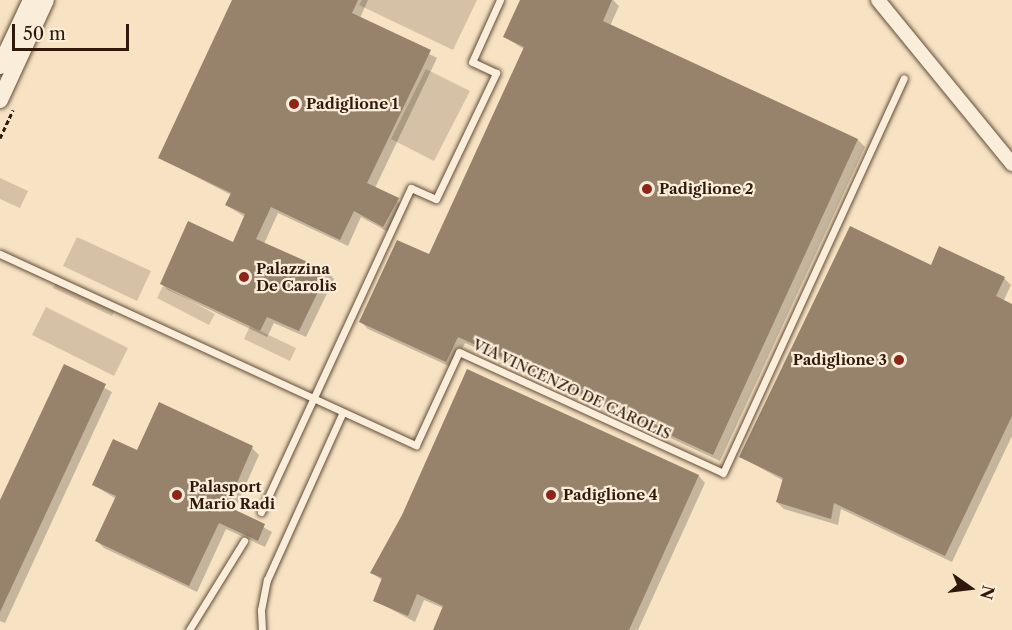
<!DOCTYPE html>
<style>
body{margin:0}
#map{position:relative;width:1012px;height:630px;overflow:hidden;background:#f7e3c4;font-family:"Libre Caslon Text",serif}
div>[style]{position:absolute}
.green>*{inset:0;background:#d5c1a5}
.shadow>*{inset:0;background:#0003}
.building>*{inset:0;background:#97826b}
.path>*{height:3px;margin-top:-1.5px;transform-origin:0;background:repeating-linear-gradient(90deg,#30190b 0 4.5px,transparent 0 7.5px)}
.roads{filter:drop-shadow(0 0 2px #624c39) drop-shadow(0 0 2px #624c39)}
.service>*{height:7px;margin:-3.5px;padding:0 3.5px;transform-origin:3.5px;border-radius:3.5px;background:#faedd9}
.minor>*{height:14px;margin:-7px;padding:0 7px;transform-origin:7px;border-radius:7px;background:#faedd9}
.tertiary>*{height:16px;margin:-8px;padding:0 8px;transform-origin:8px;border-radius:8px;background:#faedd9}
.dots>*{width:16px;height:16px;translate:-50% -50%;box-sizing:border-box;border:3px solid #faedd9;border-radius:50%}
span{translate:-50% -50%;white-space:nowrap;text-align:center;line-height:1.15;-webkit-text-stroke:4.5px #faedd9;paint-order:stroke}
.poi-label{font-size:15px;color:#30190b;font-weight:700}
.left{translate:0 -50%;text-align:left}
.right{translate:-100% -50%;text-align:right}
.street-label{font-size:15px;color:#30190b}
.north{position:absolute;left:940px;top:558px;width:60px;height:60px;-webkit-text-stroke:4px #faedd9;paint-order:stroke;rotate:104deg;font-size:16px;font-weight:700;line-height:24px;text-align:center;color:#30190b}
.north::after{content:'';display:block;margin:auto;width:21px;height:27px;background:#30190b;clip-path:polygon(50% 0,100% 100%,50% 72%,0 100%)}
.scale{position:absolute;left:12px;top:24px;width:117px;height:27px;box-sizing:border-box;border:3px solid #30190b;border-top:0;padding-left:8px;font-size:18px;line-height:21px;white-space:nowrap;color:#30190b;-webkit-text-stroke:4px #faedd9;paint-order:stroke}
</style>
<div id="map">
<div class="green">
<i style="clip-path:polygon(362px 0,477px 0,453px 50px,359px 5px)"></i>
<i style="clip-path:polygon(426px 69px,470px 91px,434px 161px,391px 139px)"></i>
<i style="clip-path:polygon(0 178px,28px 191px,20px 208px,0 199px)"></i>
<i style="clip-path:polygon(77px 237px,151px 271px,137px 301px,63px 266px)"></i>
<i style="clip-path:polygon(56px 283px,115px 310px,112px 316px,53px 288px)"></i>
<i style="clip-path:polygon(163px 286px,215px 314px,209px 325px,157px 298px)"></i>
<i style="clip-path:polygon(46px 307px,128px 348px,114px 376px,32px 335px)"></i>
<i style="clip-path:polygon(250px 326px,296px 348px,290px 361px,244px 339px)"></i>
</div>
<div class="shadow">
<i style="clip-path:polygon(234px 0,368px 0,360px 18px,437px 58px,375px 188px,405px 206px,390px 233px,361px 217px,348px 246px,278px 213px,264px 244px,327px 272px,334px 279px,306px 337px,274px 323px,267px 337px,168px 290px,161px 283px,234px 244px,245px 217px,226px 205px,231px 195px,160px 158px)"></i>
<i style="clip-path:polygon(522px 0,613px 0,619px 6px,610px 26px,858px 140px,865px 147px,720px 461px,465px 343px,453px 368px,368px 329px,361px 322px,430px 256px,525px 50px,505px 37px)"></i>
<i style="clip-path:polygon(931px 267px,1004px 278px,1011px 285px,1003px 302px,1012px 306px,1012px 436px,952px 562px,841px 509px,838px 525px,784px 509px,777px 502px,784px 481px,741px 457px)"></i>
<i style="clip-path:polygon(64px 366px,112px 392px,5px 623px,0 621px,0 502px)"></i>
<i style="clip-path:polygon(468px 371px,699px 476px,705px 483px,638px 630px,436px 630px,443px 608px,424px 600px,415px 622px,374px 600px,383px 581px,372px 573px,403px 515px)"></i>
<i style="clip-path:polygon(159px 404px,252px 448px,259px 455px,234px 511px,272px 532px,265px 547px,226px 529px,197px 592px,104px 548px,97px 541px,116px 499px,94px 485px,137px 452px)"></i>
</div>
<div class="building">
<i style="clip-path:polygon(232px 0,358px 0,352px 13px,431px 50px,367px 183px,399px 198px,383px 227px,354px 211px,340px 240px,271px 207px,256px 239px,328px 271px,299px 331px,267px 317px,260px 331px,160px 284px,188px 221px,233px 242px,245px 214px,225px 205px,231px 193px,158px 158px)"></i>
<i style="clip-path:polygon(520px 0,612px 0,603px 21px,858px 139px,713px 455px,458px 337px,446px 362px,359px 322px,397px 240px,429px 254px,524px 47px,503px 37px)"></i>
<i style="clip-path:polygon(850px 226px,931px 265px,939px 246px,1005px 277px,996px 296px,1012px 304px,1012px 416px,945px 556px,834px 503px,831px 519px,776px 502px,783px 478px,739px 457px)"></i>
<i style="clip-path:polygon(64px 364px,106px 384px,0 612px,0 500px)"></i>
<i style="clip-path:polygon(467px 369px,699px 475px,629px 630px,433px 630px,443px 606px,417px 594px,408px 616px,373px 601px,382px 578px,370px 573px,402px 515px)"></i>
<i style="clip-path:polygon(159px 402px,253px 446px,227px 506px,265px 524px,258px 541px,219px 523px,189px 586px,95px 541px,116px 496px,92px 485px,113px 439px,137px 450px)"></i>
</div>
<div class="path">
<i style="left:0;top:138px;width:31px;rotate:-65deg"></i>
</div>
<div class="roads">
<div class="service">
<i style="left:0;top:254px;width:458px;rotate:24.7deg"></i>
<i style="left:416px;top:445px;width:102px;rotate:-65.2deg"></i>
<i style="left:459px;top:352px;width:290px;rotate:24.6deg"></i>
<i style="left:723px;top:473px;width:434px;rotate:-65.4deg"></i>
<i style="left:261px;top:512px;width:357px;rotate:-65.2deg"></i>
<i style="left:411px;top:188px;width:27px;rotate:24deg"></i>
<i style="left:436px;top:199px;width:140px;rotate:-64.5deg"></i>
<i style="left:496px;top:73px;width:26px;rotate:-155deg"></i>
<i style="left:472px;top:62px;width:68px;rotate:-65.7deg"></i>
<i style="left:189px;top:630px;width:105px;rotate:-58.3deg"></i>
<i style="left:262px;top:630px;width:20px;rotate:-93deg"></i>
<i style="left:261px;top:610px;width:31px;rotate:-79deg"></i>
<i style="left:267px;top:580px;width:184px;rotate:-65.7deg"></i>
</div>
<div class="minor">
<i style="left:878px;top:0;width:212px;rotate:50.7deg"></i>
</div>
<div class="tertiary">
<i style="left:0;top:66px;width:73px;rotate:-64.8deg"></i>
<i style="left:0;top:100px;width:110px;rotate:-65.3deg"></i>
</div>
</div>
<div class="dots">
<i style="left:294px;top:104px;background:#8f2418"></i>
<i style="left:647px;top:189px;background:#8f2418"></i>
<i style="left:244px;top:277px;background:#8f2418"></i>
<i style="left:899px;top:360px;background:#8f2418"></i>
<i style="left:177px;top:495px;background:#8f2418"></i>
<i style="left:551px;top:495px;background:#8f2418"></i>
</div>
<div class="poi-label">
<span class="left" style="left:306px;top:104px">Padiglione 1</span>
<span class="left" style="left:659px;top:189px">Padiglione 2</span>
<span class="left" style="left:256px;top:277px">Palazzina<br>De Carolis</span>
<span class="right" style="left:887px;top:360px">Padiglione 3</span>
<span class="left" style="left:189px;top:495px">Palasport<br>Mario Radi</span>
<span class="left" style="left:563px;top:495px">Padiglione 4</span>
</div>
<div class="street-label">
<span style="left:572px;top:389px;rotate:25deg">VIA VINCENZO DE CAROLIS</span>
</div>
<div class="north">N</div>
<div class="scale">50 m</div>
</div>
